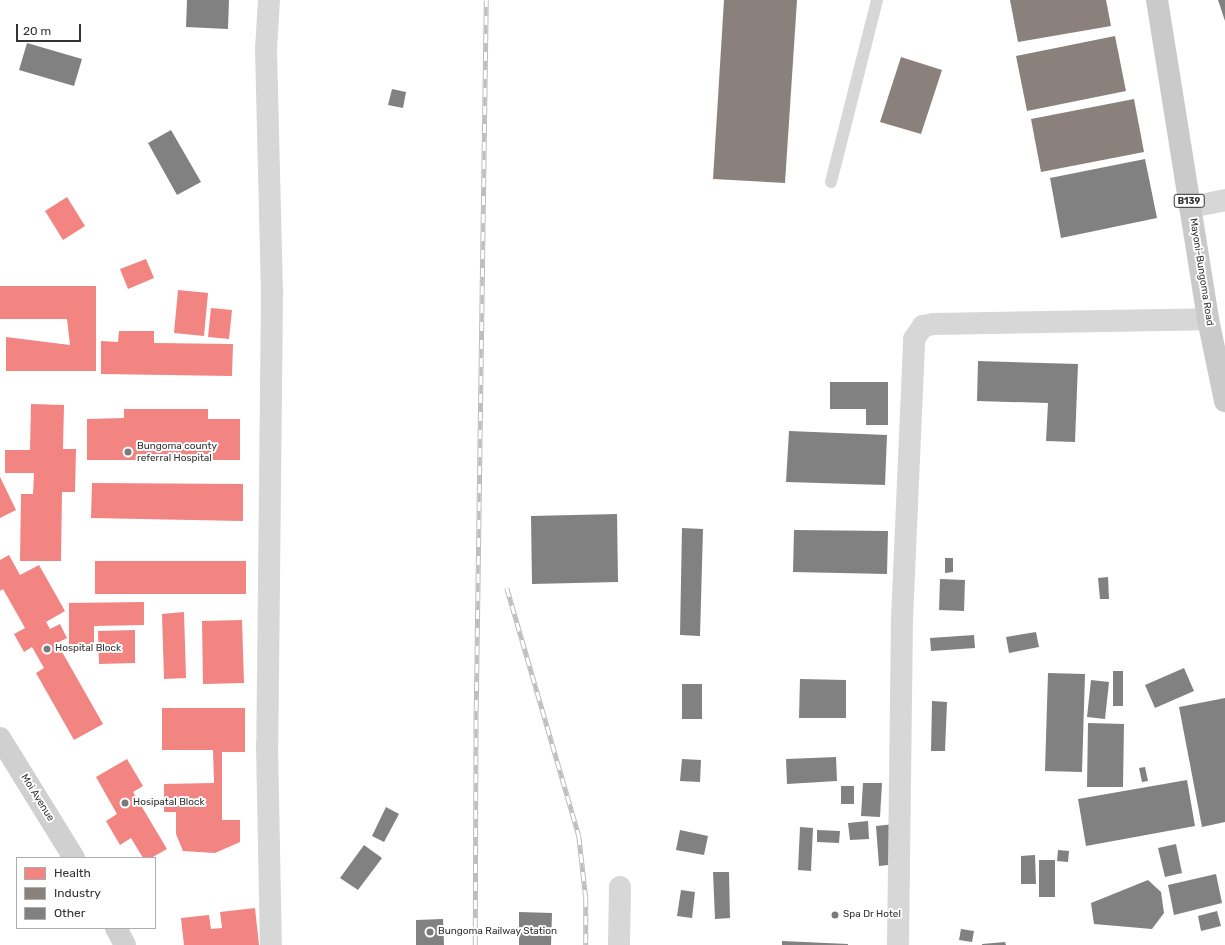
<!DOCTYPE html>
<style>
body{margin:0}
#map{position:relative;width:1225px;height:945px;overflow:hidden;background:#fff;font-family:Rubik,sans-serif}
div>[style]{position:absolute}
.health>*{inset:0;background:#f28482}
.industry>*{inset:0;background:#8a817c}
.building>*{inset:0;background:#818181}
.lane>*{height:12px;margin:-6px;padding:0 6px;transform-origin:6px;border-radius:6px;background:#d7d7d7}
.street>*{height:22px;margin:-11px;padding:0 11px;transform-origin:11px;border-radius:11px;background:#d7d7d7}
.secondary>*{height:22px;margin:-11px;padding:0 11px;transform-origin:11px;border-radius:11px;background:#d0d0d0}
.primary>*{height:22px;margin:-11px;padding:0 11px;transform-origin:11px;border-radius:11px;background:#cacaca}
.rail>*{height:4.5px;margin-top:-2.25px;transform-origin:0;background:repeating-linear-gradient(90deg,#fff 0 9px,#bebebe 0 18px);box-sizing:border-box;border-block:1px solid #bebebe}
.dots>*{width:11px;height:11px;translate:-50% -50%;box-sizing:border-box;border:2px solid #fff;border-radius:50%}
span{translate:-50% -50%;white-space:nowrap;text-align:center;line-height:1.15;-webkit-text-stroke:4px #fff;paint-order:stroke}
.shield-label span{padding:1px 3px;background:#fff;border:1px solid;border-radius:3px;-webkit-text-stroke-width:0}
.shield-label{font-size:9px;color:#333;font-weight:700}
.street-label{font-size:10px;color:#333}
.poi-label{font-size:10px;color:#333}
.left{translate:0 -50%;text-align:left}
.legend{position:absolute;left:16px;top:857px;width:140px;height:72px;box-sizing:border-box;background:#fff;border:1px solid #adadad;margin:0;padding:5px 7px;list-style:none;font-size:12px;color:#333}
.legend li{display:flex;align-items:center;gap:8px;height:20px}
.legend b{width:20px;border:1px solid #adadad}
.scale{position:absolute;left:16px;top:24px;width:65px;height:18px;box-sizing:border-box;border:2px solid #333;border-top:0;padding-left:5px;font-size:12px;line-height:14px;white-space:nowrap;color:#333;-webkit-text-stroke:3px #fff;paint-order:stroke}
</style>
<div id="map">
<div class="health">
<i style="clip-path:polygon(67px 197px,85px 226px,63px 240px,45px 211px)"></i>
<i style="clip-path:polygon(146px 259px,154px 278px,128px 289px,120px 269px)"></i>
<i style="clip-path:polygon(0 286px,96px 286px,96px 371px,6px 371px,6px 337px,70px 345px,67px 319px,0 319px)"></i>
<i style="clip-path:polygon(178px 290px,208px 293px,204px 336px,174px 333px)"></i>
<i style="clip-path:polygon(211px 308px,232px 310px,229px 339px,208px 337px)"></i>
<i style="clip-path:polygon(119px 331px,154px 331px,154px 343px,233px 344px,232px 376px,101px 374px,101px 341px,118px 342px)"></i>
<i style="clip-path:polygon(31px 404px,64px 405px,63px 449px,76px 449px,75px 492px,62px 492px,61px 561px,20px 561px,21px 494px,33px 494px,34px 473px,5px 473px,5px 450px,30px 450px)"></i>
<i style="clip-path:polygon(124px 409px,208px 409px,208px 419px,240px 419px,240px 460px,87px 460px,87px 419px,124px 418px)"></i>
<i style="clip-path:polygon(0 477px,16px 510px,0 518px)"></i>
<i style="clip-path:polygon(92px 483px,243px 484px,243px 521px,91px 518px)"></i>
<i style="clip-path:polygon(9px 555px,20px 575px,39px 565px,65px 611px,46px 622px,50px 629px,60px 624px,67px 638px,57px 643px,103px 724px,74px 740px,36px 673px,44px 668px,32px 647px,24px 652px,14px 634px,25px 628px,3px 589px,0 591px,0 560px)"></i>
<i style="clip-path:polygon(95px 561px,246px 561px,246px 594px,95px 594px)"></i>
<i style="clip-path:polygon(144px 602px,144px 625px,94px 626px,94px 648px,69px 648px,69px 603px)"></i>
<i style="clip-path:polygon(184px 612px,186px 678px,164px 679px,162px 614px)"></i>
<i style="clip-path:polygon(242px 620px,244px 683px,203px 684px,202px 621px)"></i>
<i style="clip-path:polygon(135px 630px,135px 663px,99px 664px,98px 631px)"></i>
<i style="clip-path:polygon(162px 708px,245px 708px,245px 752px,222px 752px,222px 820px,240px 820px,240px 842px,215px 853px,183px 851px,176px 834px,176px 812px,164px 812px,164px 784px,214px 783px,213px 750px,162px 750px)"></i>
<i style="clip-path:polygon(127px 759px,143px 786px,133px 792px,167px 849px,151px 858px,143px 858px,131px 838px,120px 845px,106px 821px,117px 814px,96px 777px)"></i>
<i style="clip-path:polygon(255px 908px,259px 945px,184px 945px,181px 918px,209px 915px,211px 929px,222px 928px,220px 912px)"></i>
</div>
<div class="industry">
<i style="clip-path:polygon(724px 0,797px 0,785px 183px,713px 179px)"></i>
<i style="clip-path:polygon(1010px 0,1106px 0,1111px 26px,1018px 42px)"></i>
<i style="clip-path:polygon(1115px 36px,1126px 91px,1027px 111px,1016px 56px)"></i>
<i style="clip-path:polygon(901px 57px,942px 70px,921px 134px,880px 122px)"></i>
<i style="clip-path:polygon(1134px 99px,1144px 152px,1041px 172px,1031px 119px)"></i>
</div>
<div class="building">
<i style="clip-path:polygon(187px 0,229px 0,228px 29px,186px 27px)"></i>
<i style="clip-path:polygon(1218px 0,1225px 0,1225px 21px)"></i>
<i style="clip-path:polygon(27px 43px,82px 59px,74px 86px,19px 70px)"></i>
<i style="clip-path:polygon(392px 89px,406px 92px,403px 108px,388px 105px)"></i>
<i style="clip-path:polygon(171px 130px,201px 182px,177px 195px,148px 143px)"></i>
<i style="clip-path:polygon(1145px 159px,1157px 218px,1061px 238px,1050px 178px)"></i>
<i style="clip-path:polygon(978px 361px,1078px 364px,1075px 442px,1046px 441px,1048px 403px,977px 401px)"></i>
<i style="clip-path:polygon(830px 382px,888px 382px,888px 425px,866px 425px,866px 409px,830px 409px)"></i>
<i style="clip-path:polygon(789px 431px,887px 435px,885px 485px,786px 482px)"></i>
<i style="clip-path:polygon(617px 514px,618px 582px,532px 584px,531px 516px)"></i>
<i style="clip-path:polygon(682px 528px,703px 529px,700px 636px,680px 635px)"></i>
<i style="clip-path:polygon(794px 530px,888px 531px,887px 574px,793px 572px)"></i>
<i style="clip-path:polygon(945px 558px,953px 558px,953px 572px,945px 573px)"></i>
<i style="clip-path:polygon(1108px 577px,1109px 599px,1100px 599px,1098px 578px)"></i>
<i style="clip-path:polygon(940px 579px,965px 580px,964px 611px,939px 610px)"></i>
<i style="clip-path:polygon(1036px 632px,1039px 647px,1009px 653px,1006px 637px)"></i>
<i style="clip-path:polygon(974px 635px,975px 648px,931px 651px,930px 638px)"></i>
<i style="clip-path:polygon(1184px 668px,1194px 691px,1155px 708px,1145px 685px)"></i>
<i style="clip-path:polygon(1113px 671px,1123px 671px,1123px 706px,1113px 706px)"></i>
<i style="clip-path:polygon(1048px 673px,1085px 674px,1082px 772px,1045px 771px)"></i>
<i style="clip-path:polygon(800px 679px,846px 680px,846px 718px,799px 718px)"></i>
<i style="clip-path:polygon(1091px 680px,1109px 682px,1105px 719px,1087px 717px)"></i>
<i style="clip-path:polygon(682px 684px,702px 684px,702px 719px,682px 719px)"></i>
<i style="clip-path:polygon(1225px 698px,1225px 822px,1202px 827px,1179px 707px)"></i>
<i style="clip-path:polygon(932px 701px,947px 702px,945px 751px,931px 751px)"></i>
<i style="clip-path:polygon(1088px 723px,1124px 724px,1123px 787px,1087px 787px)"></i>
<i style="clip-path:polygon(836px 757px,837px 781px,787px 784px,786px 759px)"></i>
<i style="clip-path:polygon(682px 759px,701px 760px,700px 782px,680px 781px)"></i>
<i style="clip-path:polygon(1145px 767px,1148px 781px,1142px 782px,1139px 768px)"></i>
<i style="clip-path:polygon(1187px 780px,1195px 826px,1086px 846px,1078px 799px)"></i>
<i style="clip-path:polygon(863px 783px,882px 783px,880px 817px,861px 816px)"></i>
<i style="clip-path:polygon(841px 786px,854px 786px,854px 804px,841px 804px)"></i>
<i style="clip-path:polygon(386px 807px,399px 814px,384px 842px,372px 836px)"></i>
<i style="clip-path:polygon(868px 821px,869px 839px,850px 840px,848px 823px)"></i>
<i style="clip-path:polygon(894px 824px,897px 864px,879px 866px,876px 826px)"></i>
<i style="clip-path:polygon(800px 827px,813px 828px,811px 871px,798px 870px)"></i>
<i style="clip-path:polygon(680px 830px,708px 836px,704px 855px,676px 850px)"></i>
<i style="clip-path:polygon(817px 830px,840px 831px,839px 843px,817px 842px)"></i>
<i style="clip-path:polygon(1176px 844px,1182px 873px,1165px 877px,1158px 848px)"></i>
<i style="clip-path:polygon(364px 845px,382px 858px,358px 890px,340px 878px)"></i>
<i style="clip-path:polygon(1058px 850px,1069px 851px,1068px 862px,1057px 861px)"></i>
<i style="clip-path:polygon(1035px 855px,1036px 884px,1021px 884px,1021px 856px)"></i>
<i style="clip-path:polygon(1039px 860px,1055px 860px,1055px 897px,1039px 897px)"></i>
<i style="clip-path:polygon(713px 872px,729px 872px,730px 918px,715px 919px)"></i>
<i style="clip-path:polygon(1216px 874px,1222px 903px,1174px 915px,1168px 885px)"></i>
<i style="clip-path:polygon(1148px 880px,1161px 892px,1164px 913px,1152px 929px,1094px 924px,1091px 903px)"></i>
<i style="clip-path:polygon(681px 890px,695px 892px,692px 918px,677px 916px)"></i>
<i style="clip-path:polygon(1217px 911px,1221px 926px,1201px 931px,1198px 916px)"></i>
<i style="clip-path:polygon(519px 912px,552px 913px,551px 945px,519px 945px)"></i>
<i style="clip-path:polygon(443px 919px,444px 945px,416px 945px,416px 920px)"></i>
<i style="clip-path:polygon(961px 929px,974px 931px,972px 942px,959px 940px)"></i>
<i style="clip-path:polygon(782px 941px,848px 944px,848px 945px,782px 945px)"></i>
<i style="clip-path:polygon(1005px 942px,1006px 945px,982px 945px,982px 944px)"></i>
</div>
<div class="lane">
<i style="left:831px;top:182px;width:188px;rotate:-75.8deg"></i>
</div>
<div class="street">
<i style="left:269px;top:0;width:49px;rotate:93.5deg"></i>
<i style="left:266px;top:49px;width:245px;rotate:88.6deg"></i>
<i style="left:272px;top:294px;width:450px;rotate:90.6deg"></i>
<i style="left:267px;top:744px;width:201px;rotate:88.9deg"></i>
<i style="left:1190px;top:207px;width:36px;rotate:-11deg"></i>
<i style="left:619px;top:945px;width:58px;rotate:-89deg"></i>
<i style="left:898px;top:945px;width:326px;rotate:-89.3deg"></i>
<i style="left:902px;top:619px;width:280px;rotate:-87.5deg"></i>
<i style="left:914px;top:339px;width:16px;rotate:-55deg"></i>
<i style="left:923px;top:326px;width:10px;rotate:-11deg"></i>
<i style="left:933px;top:324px;width:275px;rotate:-1deg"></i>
</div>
<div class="secondary">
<i style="left:0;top:738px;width:141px;rotate:58.3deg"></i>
<i style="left:116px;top:928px;width:19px;rotate:62deg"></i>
</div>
<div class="primary">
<i style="left:1157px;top:0;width:323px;rotate:80.9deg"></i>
<i style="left:1208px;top:319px;width:84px;rotate:78.3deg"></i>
</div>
<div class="rail">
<i style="left:507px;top:588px;width:258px;rotate:73.8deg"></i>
<i style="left:579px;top:836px;width:62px;rotate:83.6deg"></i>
<i style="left:586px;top:898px;width:47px;rotate:90deg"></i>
<i style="left:475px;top:945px;width:236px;rotate:-89.8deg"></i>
<i style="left:476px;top:709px;width:709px;rotate:-89.19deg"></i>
</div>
<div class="dots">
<i style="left:128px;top:452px;background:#7a7a7a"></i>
<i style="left:47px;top:649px;background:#7a7a7a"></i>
<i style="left:125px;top:803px;background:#7a7a7a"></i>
<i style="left:835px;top:915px;background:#7a7a7a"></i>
<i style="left:430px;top:932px;background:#7a7a7a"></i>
</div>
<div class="shield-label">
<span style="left:1189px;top:201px">B139</span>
</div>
<div class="street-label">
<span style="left:1201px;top:272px;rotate:81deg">Mayoni-Bungoma Road</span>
<span style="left:37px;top:798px;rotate:58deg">Moi Avenue</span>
</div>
<div class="poi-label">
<span class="left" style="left:137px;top:452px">Bungoma county<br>referral Hospital</span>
<span class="left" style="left:55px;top:649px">Hospital Block</span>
<span class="left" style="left:133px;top:803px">Hosipatal Block</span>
<span class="left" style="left:843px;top:915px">Spa Dr Hotel</span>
<span class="left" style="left:438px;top:932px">Bungoma Railway Station</span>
</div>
<ul class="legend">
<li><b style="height:11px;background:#f28482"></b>Health</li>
<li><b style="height:11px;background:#8a817c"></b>Industry</li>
<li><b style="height:11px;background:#818181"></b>Other</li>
</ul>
<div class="scale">20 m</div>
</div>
